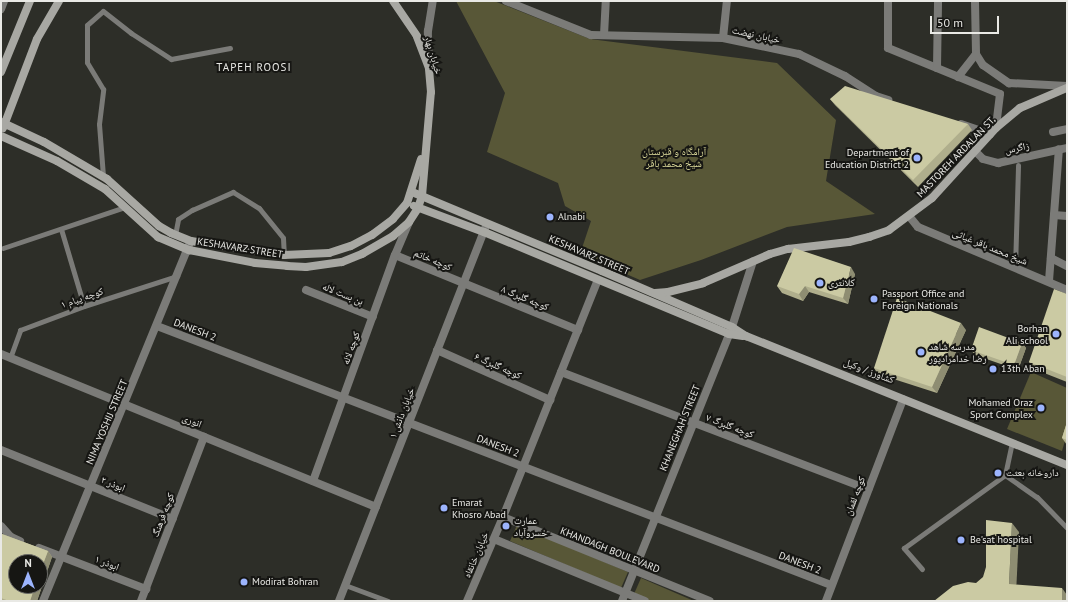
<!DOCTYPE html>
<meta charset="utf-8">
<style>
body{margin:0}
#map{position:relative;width:1068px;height:602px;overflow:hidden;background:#2d2e28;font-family:"PT Sans","Noto Naskh Arabic",sans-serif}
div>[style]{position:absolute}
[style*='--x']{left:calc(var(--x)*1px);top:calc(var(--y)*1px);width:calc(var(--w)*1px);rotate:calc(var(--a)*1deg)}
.green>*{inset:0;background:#585737}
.lane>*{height:5px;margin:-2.5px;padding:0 2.5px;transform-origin:2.5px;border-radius:2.5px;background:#7b7b78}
.street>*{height:8px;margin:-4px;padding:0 4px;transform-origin:4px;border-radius:4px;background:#7b7b78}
.secondary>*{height:8px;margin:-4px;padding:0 4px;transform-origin:4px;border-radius:4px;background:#a8a8a3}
.wall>*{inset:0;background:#afae8c}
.shaded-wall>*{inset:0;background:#8e8d72}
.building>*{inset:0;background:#cbcaa3}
.dots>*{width:11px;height:11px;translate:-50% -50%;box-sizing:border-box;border:2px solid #161613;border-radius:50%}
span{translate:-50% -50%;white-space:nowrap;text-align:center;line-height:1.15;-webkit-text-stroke:4px #161613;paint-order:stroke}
.street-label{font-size:10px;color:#e9e9e5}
.park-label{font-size:10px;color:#dfdd9d}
.poi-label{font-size:10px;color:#e9e9e5}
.right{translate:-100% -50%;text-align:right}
.left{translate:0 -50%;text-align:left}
.neighbourhood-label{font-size:11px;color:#e9e9e5;letter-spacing:1px}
.frame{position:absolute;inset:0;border:2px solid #e9e9e5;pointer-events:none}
.north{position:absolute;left:8px;top:554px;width:40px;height:40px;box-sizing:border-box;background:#161613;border:1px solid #6a6a67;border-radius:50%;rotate:0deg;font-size:11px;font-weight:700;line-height:16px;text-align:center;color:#e9e9e5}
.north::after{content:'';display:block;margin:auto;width:14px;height:18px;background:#9cb4fd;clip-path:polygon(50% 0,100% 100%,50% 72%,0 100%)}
.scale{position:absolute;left:930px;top:16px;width:69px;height:18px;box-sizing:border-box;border:2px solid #e9e9e5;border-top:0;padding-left:5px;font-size:12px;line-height:14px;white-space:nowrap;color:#e9e9e5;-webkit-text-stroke:3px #161613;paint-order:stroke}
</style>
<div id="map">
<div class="green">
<i style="clip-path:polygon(456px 1px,494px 1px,590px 39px,777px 63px,836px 120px,826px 181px,875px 214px,787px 227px,701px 260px,640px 280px,580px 254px,591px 221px,565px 206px,558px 183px,487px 152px,505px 93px)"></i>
<i style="clip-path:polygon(1031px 372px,1067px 388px,1067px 434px,1062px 451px,1007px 429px)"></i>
<i style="clip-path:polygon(517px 525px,628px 572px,621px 588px,510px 541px)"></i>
<i style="clip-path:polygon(641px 578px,694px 601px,650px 601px,634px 594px)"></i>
</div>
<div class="lane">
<i style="--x:103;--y:176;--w:52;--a:-94.4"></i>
<i style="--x:99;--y:124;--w:35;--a:-83"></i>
<i style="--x:103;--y:89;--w:31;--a:-121"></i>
<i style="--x:87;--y:62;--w:37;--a:-90"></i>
<i style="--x:87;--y:25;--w:21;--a:-41"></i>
<i style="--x:103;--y:11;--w:36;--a:38"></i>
<i style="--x:131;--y:33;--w:48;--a:33"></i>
<i style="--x:171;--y:59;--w:60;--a:-10.6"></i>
<i style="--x:61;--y:229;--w:80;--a:73.4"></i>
<i style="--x:175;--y:235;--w:16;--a:-79"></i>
<i style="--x:178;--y:219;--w:17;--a:-33"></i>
<i style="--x:192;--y:210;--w:45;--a:-23.7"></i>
<i style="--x:233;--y:192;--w:31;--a:32"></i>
<i style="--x:259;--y:208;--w:38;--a:51"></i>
<i style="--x:283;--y:238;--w:17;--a:87"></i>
<i style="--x:3;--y:248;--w:129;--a:-18.6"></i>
<i style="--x:1015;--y:268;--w:103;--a:-88.3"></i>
<i style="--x:10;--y:358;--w:30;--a:-70"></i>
<i style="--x:20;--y:330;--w:68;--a:-20.6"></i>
<i style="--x:84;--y:306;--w:98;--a:-17.9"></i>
<i style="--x:1005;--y:475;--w:39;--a:35"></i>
<i style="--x:1037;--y:497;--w:43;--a:45.9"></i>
<i style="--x:922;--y:569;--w:28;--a:-131"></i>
<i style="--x:904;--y:548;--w:125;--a:-35.9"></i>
<i style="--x:1005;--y:475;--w:34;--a:-78"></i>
<i style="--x:345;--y:585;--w:46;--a:20.4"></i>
</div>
<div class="street">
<i style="--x:506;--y:1;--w:92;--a:21.8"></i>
<i style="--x:591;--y:35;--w:132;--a:1.3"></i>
<i style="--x:723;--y:38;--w:78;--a:11.9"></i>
<i style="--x:799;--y:54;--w:51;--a:25.6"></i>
<i style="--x:845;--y:76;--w:37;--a:33"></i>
<i style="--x:876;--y:96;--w:13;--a:18"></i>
<i style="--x:888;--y:1;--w:47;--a:90"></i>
<i style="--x:888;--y:48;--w:121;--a:22.3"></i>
<i style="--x:1000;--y:94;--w:34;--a:97"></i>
<i style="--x:975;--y:1;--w:53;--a:88.9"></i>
<i style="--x:976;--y:54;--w:13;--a:58"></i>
<i style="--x:983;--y:65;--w:32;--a:35"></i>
<i style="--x:1009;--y:83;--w:58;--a:3"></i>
<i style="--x:1;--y:9;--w:9;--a:-69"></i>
<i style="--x:604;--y:35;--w:34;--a:-87"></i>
<i style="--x:723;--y:38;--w:37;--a:-84"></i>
<i style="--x:429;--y:66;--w:35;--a:-92"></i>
<i style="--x:428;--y:31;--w:30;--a:-81"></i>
<i style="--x:937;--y:68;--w:67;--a:-89.1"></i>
<i style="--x:958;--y:77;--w:29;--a:-52"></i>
<i style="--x:961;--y:124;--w:31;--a:19"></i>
<i style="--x:1053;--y:132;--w:14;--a:-12"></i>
<i style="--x:975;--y:151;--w:11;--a:45"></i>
<i style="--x:983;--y:159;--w:16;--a:15"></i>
<i style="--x:998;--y:163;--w:71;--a:-12.3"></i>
<i style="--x:1054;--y:215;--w:13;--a:4"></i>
<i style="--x:909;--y:216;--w:14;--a:51"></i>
<i style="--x:918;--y:227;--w:162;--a:22.9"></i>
<i style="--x:395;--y:255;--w:198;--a:22.3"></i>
<i style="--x:1051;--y:258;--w:18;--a:27"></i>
<i style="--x:1049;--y:281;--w:132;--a:-85.7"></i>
<i style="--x:306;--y:290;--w:72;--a:21.9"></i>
<i style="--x:157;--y:326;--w:722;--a:21.02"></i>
<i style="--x:437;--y:350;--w:124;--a:23.9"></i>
<i style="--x:1;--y:354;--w:405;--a:22.2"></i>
<i style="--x:561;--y:372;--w:329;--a:20.9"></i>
<i style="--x:1;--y:450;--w:185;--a:21.9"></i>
<i style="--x:313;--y:481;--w:240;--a:-70.1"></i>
<i style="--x:395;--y:255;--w:36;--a:-67"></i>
<i style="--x:503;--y:517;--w:223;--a:22.1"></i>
<i style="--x:1;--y:526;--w:15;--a:48"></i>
<i style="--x:11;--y:537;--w:10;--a:24"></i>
<i style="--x:494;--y:539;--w:163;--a:22.3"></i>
<i style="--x:39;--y:548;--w:115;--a:21"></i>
<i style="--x:43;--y:601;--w:387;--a:-67.7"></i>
<i style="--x:141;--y:601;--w:176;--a:-69"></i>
<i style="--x:339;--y:601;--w:403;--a:-68.6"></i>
<i style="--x:467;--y:601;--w:91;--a:-66.8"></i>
<i style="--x:503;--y:517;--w:255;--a:-68.2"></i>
<i style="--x:622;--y:601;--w:295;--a:-68.1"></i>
<i style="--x:732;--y:327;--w:69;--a:-72.3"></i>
<i style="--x:826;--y:601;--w:216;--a:-69.1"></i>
</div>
<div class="secondary">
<i style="--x:1;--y:72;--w:77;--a:-67.8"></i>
<i style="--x:1;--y:122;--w:47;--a:24.9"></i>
<i style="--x:44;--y:142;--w:73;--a:30.4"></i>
<i style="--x:107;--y:179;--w:70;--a:42.1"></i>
<i style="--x:159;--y:226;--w:14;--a:30"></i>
<i style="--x:171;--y:233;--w:22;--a:22"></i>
<i style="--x:191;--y:241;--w:94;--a:8.6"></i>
<i style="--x:284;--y:255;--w:45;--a:-2.5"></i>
<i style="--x:329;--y:253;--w:23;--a:-18"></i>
<i style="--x:351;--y:246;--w:24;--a:-28"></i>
<i style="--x:372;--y:235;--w:26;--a:-37"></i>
<i style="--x:393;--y:219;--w:21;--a:-49"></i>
<i style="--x:407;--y:203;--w:46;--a:-72.3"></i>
<i style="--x:3;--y:128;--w:95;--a:-69.1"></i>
<i style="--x:37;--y:39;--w:44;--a:-59.9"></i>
<i style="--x:1;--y:136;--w:61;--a:24.1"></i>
<i style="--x:57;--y:161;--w:56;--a:30.3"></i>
<i style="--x:105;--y:189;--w:72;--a:42.2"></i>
<i style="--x:158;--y:237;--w:34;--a:23"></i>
<i style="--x:189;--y:250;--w:67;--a:11.1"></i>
<i style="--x:255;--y:263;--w:32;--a:5"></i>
<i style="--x:287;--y:266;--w:19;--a:3"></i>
<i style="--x:306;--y:267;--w:36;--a:-8"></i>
<i style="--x:342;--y:262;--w:22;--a:-22"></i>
<i style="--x:362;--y:254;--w:36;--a:-30"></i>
<i style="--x:393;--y:236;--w:21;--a:-41"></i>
<i style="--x:409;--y:222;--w:17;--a:-57"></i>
<i style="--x:418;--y:208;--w:13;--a:-72"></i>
<i style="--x:422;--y:196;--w:104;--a:-85.1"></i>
<i style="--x:431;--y:92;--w:24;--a:-95"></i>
<i style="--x:429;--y:68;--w:34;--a:-111"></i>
<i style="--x:417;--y:36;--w:42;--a:-124.4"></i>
<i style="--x:412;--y:192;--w:206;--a:22.6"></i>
<i style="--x:602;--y:271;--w:142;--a:23.3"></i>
<i style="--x:732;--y:327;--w:17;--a:33"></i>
<i style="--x:746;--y:336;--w:346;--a:21.9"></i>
<i style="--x:414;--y:206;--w:75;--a:20.4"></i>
<i style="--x:484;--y:232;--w:265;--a:22.6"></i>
<i style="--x:729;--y:334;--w:14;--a:8"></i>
<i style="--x:655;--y:293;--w:13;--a:-4"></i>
<i style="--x:668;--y:292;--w:36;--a:-14"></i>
<i style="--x:703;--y:283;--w:73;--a:-23.4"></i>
<i style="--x:770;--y:254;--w:19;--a:-16"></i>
<i style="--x:788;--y:249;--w:61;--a:-6.5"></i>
<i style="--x:849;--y:242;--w:21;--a:-14"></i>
<i style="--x:869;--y:237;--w:21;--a:-19"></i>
<i style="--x:889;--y:230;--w:54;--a:-36.7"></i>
<i style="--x:932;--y:198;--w:95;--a:-47.6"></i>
<i style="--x:996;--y:128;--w:31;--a:-40"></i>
<i style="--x:1020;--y:108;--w:51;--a:-23.1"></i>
</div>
<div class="wall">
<i style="clip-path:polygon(830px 99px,968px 124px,972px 130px,918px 187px,835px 105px)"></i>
<i style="clip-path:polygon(855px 274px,848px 304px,809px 292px,803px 301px,782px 293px,777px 286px)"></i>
<i style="clip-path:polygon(1067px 294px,1067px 382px,1034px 369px,1029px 362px)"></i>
<i style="clip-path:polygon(966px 330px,937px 393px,878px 374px,874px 368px)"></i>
<i style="clip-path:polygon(1022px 343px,1026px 348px,1018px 370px,975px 355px,971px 350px)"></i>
<i style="clip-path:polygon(1067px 422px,1067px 445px,1062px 438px)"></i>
<i style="clip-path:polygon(1px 532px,2px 534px,48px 551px,52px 557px,37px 601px,1px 601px)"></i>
</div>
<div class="shaded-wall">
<i style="clip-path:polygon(851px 267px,855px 274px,848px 304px,843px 298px)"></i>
<i style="clip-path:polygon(805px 286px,809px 292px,803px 301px,799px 294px)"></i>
<i style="clip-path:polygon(961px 323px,966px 330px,937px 393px,932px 387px)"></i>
<i style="clip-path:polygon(1022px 343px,1026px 348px,1018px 370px,1014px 365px)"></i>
<i style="clip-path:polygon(1012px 523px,1019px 532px,1016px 594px,1009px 584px)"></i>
<i style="clip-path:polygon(48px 551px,52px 557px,37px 601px,30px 601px,35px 586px,40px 586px,40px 572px)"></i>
<i style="clip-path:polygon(1062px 588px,1067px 595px,1067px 601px,1062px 601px)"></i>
</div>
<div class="building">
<i style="clip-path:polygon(845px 86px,968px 124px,913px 180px,830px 99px)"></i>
<i style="clip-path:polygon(794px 248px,851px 267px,843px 298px,805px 286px,799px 294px,777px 286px)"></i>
<i style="clip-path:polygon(1054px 289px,1067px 294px,1067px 377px,1029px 362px)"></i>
<i style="clip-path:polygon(897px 298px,961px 323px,932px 387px,874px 368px)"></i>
<i style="clip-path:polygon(979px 327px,1022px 343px,1014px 365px,971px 350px)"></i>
<i style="clip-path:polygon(1067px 422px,1067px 440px,1062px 438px)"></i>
<i style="clip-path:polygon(986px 520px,1012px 523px,1009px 584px,1062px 588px,1062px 601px,934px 601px,953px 586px,968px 582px,976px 583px,983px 577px,986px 567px)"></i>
<i style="clip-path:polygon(1px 532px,2px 534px,48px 551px,40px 572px,40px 562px,16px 562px,16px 586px,35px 586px,30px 601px,9px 601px,1px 598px)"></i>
</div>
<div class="dots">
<i style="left:917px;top:158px;background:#9cb4fd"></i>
<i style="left:550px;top:217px;background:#9cb4fd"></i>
<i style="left:820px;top:283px;background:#9cb4fd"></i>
<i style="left:874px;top:299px;background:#9cb4fd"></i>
<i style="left:1056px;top:334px;background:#9cb4fd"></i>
<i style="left:921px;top:352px;background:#9cb4fd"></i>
<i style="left:993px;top:369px;background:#9cb4fd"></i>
<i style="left:1041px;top:408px;background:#9cb4fd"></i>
<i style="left:998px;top:473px;background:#9cb4fd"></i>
<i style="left:444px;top:508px;background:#9cb4fd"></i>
<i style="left:506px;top:526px;background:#9cb4fd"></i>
<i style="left:961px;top:540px;background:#9cb4fd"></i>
<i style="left:244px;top:582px;background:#9cb4fd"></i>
</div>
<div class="street-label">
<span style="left:756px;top:35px;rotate:12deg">خیابان نهضت</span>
<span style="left:433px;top:55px;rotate:73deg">خیابان بهار</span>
<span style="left:1017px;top:148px;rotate:-12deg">زاگرس</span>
<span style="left:956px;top:157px;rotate:-46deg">MASTOREH ARDALAN ST.</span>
<span style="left:990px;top:247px;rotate:22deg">شیخ محمد باقر غیاثی</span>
<span style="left:240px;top:248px;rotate:9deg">KESHAVARZ STREET</span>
<span style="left:589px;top:255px;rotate:23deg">KESHAVARZ STREET</span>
<span style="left:433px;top:260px;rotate:23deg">کوچه خاتم</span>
<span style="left:343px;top:294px;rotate:22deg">بن بست لاله</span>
<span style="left:82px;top:298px;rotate:-19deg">کوچه پیام ۱</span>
<span style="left:525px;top:298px;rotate:22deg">کوچه گلبرگ ۸</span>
<span style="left:195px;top:330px;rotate:21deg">DANESH 2</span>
<span style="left:351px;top:348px;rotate:-70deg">کوچه لاله</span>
<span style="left:498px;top:366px;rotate:24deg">کوچه گلبرگ ۶</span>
<span style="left:869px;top:371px;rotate:21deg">کشاورز / وکیل</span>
<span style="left:402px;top:413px;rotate:-69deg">خیابان دانش ۱</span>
<span style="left:192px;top:421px;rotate:22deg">انوری</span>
<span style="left:107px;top:422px;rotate:-67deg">NIMA YOSHIJ STREET</span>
<span style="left:730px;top:426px;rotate:21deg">کوچه گلبرگ ۷</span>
<span style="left:680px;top:428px;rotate:-68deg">KHANEGHAH STREET</span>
<span style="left:498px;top:446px;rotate:21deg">DANESH 2</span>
<span style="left:113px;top:484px;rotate:22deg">ابوذر ۲</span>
<span style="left:855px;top:496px;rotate:-69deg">کوچه لقمان</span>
<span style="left:163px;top:515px;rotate:-69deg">کوچه فرهنگ</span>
<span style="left:610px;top:550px;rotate:22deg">KHANDAGH BOULEVARD</span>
<span style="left:476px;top:555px;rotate:-67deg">خیابان خانقاه</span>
<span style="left:107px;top:563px;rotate:21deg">ابوذر ۱</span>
<span style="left:800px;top:563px;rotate:21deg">DANESH 2</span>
</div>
<div class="park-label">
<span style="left:674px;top:157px">آرامگاه و قبرستان<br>شیخ محمد باقر</span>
</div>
<div class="poi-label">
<span class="right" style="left:909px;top:158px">Department of<br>Education District 2</span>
<span class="left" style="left:558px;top:217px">Alnabi</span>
<span class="left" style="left:828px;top:283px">کلانتری</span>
<span class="left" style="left:882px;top:299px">Passport Office and<br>Foreign Nationals</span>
<span class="right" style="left:1048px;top:334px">Borhan<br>Ali school</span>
<span class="left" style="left:929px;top:352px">مدرسه شاهد<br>رضا خدامرادپور</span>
<span class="left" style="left:1001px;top:369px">13th Aban</span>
<span class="right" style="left:1033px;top:408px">Mohamed Oraz<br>Sport Complex</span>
<span class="left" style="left:1006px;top:473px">داروخانه بعثت</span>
<span class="left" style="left:452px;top:508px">Emarat<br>Khosro Abad</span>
<span class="left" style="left:514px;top:526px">عمارت<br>خسروآباد</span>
<span class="left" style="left:970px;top:540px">Be'sat hospital</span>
<span class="left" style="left:252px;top:582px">Modirat Bohran</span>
</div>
<div class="neighbourhood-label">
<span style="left:254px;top:67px">TAPEH ROOSI</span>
</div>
<div class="frame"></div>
<div class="north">N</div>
<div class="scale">50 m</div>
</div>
